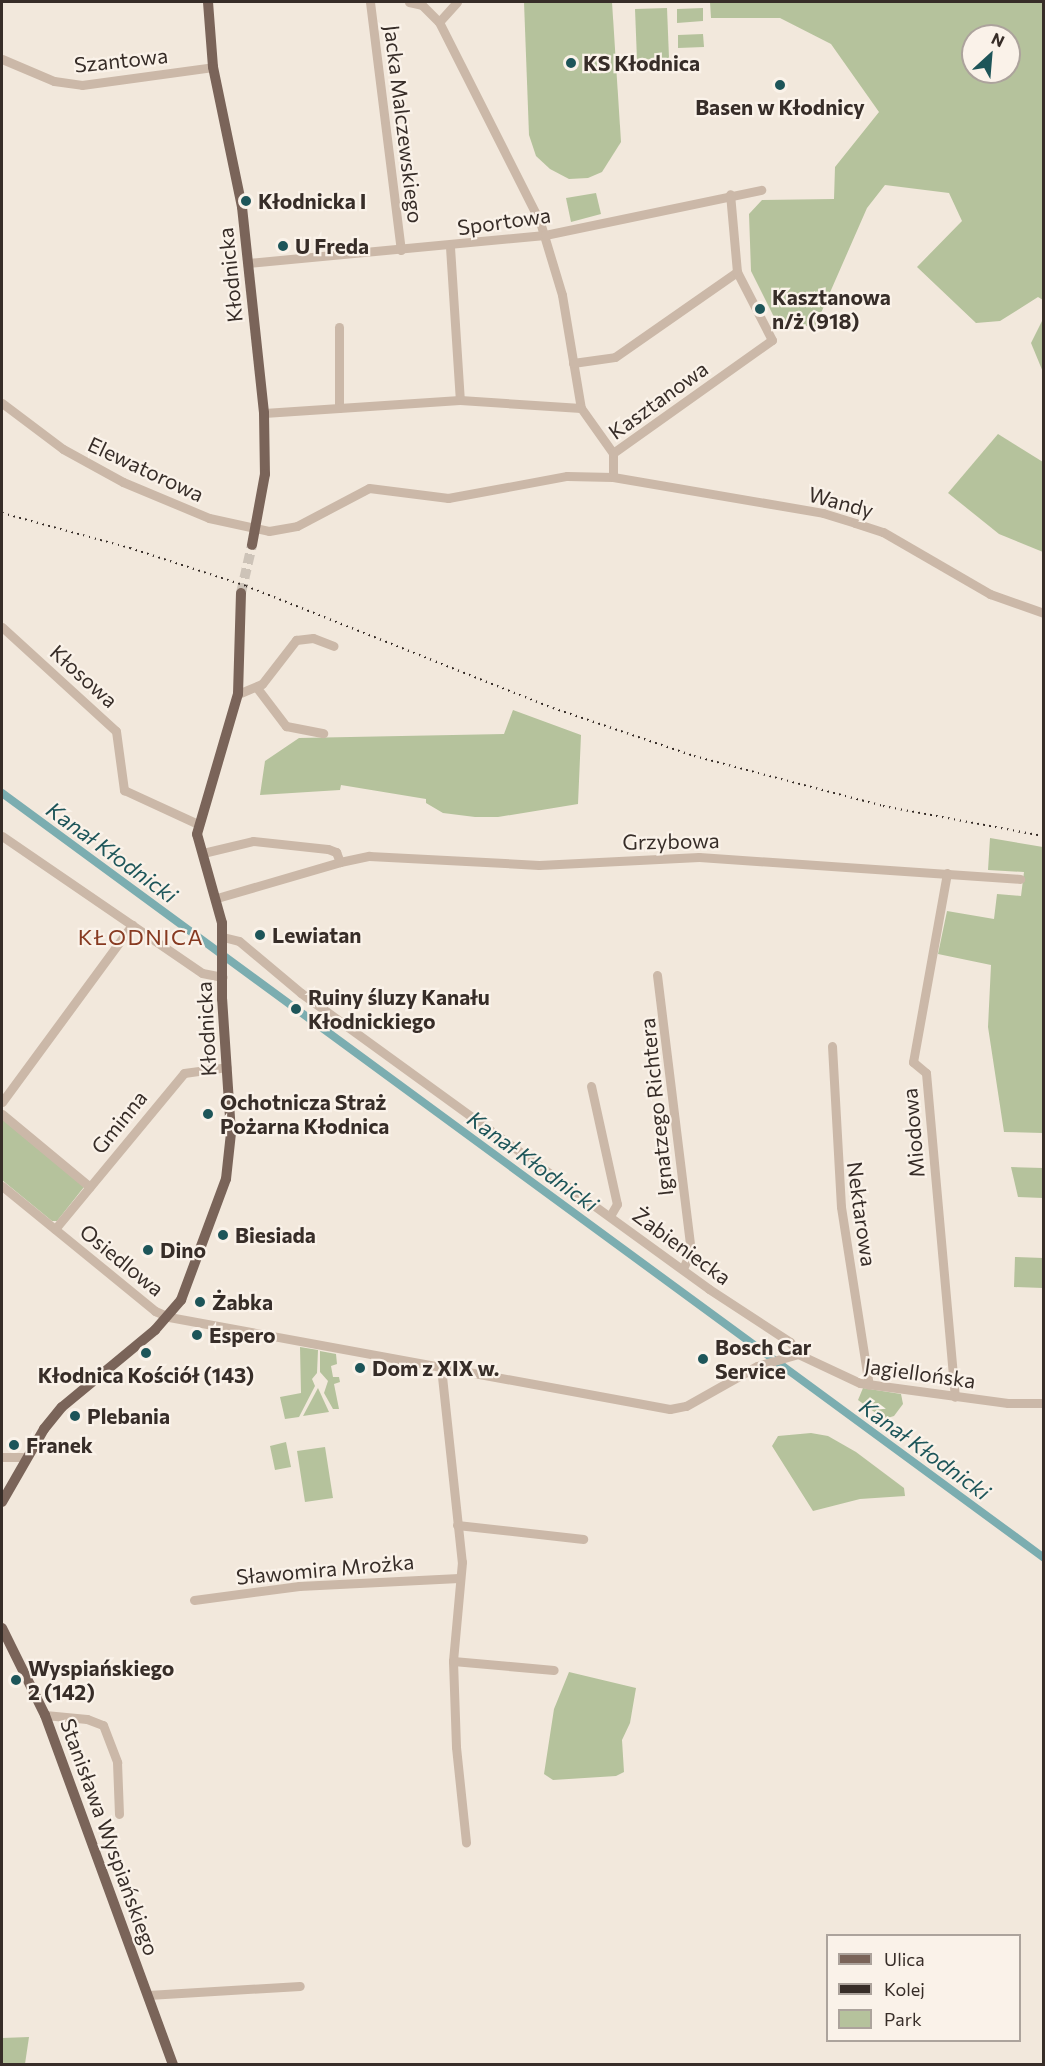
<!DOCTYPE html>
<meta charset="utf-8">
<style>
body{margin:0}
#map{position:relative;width:1045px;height:2066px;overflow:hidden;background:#f2e8dc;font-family:Commissioner,sans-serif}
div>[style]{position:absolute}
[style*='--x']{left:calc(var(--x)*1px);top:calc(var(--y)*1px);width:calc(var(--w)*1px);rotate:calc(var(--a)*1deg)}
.green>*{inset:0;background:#b5c29c}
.canal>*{height:8px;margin:-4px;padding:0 4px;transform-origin:4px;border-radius:4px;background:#7badb0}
.major-tunnel>*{height:10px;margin-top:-5px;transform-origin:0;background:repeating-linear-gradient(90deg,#cdc3b8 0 10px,transparent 0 15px)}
.minor>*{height:9px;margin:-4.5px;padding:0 4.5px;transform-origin:4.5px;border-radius:4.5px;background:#cbb8a8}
.major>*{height:10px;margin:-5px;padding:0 5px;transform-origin:5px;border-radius:5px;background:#7a6459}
.rail>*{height:2px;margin-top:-1px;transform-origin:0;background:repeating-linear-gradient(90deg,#372d28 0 1.5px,transparent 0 6px)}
.dots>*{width:16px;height:16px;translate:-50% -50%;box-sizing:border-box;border:3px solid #faf2e9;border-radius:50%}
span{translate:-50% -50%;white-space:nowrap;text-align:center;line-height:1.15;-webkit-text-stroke:4.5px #faf2e9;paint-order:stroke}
.street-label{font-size:21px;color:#372d28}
.poi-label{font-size:21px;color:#372d28;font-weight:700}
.left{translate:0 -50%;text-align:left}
.water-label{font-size:22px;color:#1d5559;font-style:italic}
.neighbourhood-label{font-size:22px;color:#873a21;letter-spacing:1.5px}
.frame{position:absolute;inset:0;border:3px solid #372d28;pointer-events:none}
.legend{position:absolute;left:826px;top:1934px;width:195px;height:108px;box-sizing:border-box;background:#faf2e9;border:2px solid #aca39c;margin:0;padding:8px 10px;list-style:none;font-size:18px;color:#372d28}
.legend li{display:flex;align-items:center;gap:12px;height:30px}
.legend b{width:30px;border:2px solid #aca39c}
.north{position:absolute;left:961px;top:24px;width:60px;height:60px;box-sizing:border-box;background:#faf2e9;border:2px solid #aca39c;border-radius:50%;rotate:26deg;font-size:16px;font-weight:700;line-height:24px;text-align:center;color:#372d28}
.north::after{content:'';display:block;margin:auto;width:21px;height:27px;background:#1d5559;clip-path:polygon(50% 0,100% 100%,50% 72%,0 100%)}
</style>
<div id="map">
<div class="green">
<i style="clip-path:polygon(524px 2px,612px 2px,621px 142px,602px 172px,588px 178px,569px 179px,550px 169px,536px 156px,529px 135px)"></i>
<i style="clip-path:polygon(evenodd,710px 2px,1043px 2px,1043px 300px,1038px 297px,1000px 321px,976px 323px,917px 267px,962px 221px,949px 193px,885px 185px,867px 208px,814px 329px,795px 321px,780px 329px,751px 271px,749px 214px,762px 200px,834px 199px,835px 167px,879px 112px,831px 44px,780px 18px,711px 18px,710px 2px,973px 36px,1009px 36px,1009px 72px,973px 72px,973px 36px)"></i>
<i style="clip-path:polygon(667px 8px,669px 58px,637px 60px,635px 9px)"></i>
<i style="clip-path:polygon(703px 8px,703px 21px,677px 23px,677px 9px)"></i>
<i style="clip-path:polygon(703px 34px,704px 47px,678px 48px,678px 35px)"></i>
<i style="clip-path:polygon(596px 193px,601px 214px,571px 222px,566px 198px)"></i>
<i style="clip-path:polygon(1043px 319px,1043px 372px,1031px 343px)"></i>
<i style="clip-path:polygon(998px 434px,1043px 462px,1043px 552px,999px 534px,948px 493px)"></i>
<i style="clip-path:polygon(513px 710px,581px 735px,578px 804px,498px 817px,475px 817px,443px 813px,426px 803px,426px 799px,341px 785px,340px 790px,260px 795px,265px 761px,299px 738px,504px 734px)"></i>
<i style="clip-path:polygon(990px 838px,1043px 847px,1043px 1133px,1004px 1132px,988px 1027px,991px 965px,938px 954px,947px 911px,994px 919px,997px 894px,1021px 896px,1024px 872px,988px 870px)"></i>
<i style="clip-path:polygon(2px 1119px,84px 1187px,57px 1221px,52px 1221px,2px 1180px)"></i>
<i style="clip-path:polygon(1011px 1167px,1043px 1168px,1043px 1198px,1018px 1197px)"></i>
<i style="clip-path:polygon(1015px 1257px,1043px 1258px,1043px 1288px,1014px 1287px)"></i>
<i style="clip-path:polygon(300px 1347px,318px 1350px,317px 1373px,312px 1379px,315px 1386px,299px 1417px,285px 1419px,280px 1397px,301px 1393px)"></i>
<i style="clip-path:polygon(320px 1351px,336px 1354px,337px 1364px,331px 1366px,333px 1377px,339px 1377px,340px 1382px,334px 1384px,339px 1409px,333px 1409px,324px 1393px,328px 1381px,320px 1372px)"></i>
<i style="clip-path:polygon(318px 1388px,329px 1412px,303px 1416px)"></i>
<i style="clip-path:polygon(863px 1388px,901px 1394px,903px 1404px,894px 1416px,884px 1419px,858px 1400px)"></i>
<i style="clip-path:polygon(811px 1433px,828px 1436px,856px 1452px,904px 1488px,905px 1496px,860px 1499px,813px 1511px,772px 1446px,778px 1436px)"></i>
<i style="clip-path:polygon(286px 1442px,291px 1467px,275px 1470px,270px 1446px)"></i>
<i style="clip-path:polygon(325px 1447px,333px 1498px,305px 1502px,297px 1451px)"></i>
<i style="clip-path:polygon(569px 1672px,636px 1688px,630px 1723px,622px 1740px,624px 1772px,616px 1776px,553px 1780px,544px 1774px,554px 1709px)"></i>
<i style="clip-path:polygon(29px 2037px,25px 2064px,2px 2064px,2px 2038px)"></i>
</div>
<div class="canal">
<i style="--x:2;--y:793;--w:1293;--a:36.28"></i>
</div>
<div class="major-tunnel">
<i style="--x:241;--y:593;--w:49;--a:-77.1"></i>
</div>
<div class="minor">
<i style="--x:370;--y:2;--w:250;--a:82.9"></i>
<i style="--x:409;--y:2;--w:13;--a:13"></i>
<i style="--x:422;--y:5;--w:24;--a:45"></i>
<i style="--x:439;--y:22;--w:224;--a:63.2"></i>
<i style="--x:540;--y:222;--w:76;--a:73.2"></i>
<i style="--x:562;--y:295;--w:115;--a:80.5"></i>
<i style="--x:581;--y:408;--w:55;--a:54.6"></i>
<i style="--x:613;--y:453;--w:24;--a:90"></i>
<i style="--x:439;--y:22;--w:27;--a:-48"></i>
<i style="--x:2;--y:59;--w:56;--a:22.9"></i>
<i style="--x:54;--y:81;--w:28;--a:8"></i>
<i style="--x:82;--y:85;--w:132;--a:-7.8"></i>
<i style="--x:450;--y:247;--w:153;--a:86.3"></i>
<i style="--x:248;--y:263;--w:298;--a:-5.4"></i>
<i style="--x:545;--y:235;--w:221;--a:-11.8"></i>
<i style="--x:339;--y:327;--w:81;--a:90"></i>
<i style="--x:573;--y:363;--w:42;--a:-8.1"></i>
<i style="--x:615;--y:357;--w:149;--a:-34.9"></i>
<i style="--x:2;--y:403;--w:76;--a:37"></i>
<i style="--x:63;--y:449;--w:68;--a:28.8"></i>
<i style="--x:123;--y:482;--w:93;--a:22.7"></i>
<i style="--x:209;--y:518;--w:61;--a:12.2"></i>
<i style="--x:269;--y:531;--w:28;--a:-10"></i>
<i style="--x:297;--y:526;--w:81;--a:-27.8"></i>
<i style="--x:369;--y:488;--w:80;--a:7.2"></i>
<i style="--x:448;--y:498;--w:121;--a:-10.5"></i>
<i style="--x:567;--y:476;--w:46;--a:1.2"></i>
<i style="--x:613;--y:477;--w:213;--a:9.7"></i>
<i style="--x:823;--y:513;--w:34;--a:17"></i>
<i style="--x:855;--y:523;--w:29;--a:18"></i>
<i style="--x:883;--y:532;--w:124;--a:30.1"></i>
<i style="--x:990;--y:594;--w:57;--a:19.4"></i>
<i style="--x:264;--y:413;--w:196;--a:-3.8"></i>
<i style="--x:460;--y:400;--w:121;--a:3.8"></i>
<i style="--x:613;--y:453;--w:195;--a:-35.4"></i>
<i style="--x:772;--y:340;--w:76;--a:-117.2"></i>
<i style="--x:737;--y:272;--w:78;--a:-95.1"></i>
<i style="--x:2;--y:627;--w:154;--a:42.4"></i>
<i style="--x:116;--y:731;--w:60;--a:82.3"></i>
<i style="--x:124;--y:790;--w:81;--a:24.7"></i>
<i style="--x:257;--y:688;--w:48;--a:52.7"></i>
<i style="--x:286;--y:726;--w:38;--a:11"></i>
<i style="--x:238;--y:694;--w:26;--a:-23"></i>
<i style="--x:262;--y:684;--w:56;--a:-52.3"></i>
<i style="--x:296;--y:640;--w:17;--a:-7"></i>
<i style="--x:313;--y:638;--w:22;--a:21"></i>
<i style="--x:2;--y:836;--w:242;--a:34.4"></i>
<i style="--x:202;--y:973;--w:21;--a:11"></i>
<i style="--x:203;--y:853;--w:51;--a:-13.5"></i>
<i style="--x:253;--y:841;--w:75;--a:6.1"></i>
<i style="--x:328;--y:849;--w:9;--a:21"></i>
<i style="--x:336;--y:852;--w:11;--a:68"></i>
<i style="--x:340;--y:862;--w:30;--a:-12"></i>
<i style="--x:369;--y:856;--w:170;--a:3"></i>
<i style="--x:539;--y:865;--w:160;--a:-2.9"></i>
<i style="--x:699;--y:857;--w:322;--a:3.9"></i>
<i style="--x:947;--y:873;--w:192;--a:100.2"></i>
<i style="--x:913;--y:1062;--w:17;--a:40"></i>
<i style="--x:926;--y:1073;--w:325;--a:84.9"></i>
<i style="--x:217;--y:898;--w:128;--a:-16.3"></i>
<i style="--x:223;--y:937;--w:16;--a:14"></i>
<i style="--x:239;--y:941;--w:81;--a:40"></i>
<i style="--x:301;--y:993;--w:504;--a:35.96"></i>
<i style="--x:709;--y:1289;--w:97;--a:33.2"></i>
<i style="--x:790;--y:1342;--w:14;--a:56"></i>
<i style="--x:657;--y:975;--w:277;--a:83"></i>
<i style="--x:691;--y:1250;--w:21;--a:113"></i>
<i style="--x:832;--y:1046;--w:161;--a:86.8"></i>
<i style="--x:841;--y:1207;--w:180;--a:81.1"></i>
<i style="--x:591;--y:1086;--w:121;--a:77.6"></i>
<i style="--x:617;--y:1204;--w:14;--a:120"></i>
<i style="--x:2;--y:1102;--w:220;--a:-53.7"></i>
<i style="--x:2;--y:1114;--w:114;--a:39.7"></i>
<i style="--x:2;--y:1186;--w:198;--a:39.2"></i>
<i style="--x:155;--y:1311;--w:15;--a:23"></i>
<i style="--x:169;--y:1317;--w:509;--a:10.41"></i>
<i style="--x:670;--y:1409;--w:16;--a:-11"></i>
<i style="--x:686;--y:1406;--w:81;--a:-29.4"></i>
<i style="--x:757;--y:1366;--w:43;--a:-16.3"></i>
<i style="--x:798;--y:1354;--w:68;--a:25.1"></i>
<i style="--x:860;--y:1383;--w:149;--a:7.7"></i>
<i style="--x:1008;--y:1403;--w:36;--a:0"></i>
<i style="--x:55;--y:1229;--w:202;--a:-50.4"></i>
<i style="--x:184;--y:1073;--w:43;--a:-7.9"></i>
<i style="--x:441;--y:1367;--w:196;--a:83.9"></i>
<i style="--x:462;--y:1562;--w:99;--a:95.2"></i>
<i style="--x:453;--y:1661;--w:86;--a:88"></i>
<i style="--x:456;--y:1747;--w:96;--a:84"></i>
<i style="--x:2;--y:1457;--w:25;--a:0"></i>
<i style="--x:457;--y:1525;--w:127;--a:6.3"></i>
<i style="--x:194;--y:1600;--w:106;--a:-7.6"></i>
<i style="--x:299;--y:1586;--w:160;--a:-2.9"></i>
<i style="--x:453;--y:1661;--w:101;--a:5.1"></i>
<i style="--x:45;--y:1715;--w:42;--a:5.4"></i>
<i style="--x:87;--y:1719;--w:17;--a:21"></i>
<i style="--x:103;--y:1725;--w:40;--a:69"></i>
<i style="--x:117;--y:1762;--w:52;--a:87.8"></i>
<i style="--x:148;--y:1995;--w:152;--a:-3.4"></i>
</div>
<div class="major">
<i style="--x:208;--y:2;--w:65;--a:85.6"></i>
<i style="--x:213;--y:67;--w:143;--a:78.3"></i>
<i style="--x:242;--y:207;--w:207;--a:83.9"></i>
<i style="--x:264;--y:413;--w:61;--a:89.1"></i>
<i style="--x:265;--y:474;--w:72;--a:100.4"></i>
<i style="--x:2;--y:1502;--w:84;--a:-60.1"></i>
<i style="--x:44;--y:1429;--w:28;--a:-51"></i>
<i style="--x:62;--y:1407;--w:121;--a:-39.6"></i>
<i style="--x:155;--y:1330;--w:40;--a:-49"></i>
<i style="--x:181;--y:1300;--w:129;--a:-69.6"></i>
<i style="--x:226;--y:1179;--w:46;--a:-83.8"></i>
<i style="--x:231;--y:1133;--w:134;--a:-93.8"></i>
<i style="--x:222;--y:999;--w:76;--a:-90"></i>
<i style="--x:222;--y:923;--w:92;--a:-105.7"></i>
<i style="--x:197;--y:834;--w:146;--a:-73.7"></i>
<i style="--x:238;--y:694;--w:101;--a:-88.3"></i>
<i style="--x:2;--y:1628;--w:97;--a:63.7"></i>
<i style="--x:45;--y:1715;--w:372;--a:69.9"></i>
</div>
<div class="rail">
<i style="--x:2;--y:513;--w:133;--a:15.3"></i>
<i style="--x:130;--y:548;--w:122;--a:18.1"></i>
<i style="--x:246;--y:586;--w:330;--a:21.7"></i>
<i style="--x:553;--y:708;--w:149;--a:18.8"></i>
<i style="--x:694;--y:756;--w:196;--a:14.8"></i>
<i style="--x:883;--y:806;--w:164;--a:10.6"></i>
</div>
<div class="dots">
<i style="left:571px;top:63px;background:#1d5559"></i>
<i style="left:780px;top:85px;background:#1d5559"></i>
<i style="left:246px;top:201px;background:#1d5559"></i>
<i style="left:283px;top:246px;background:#1d5559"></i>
<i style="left:760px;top:309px;background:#1d5559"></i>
<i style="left:260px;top:935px;background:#1d5559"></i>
<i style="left:296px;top:1009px;background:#1d5559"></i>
<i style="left:208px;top:1114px;background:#1d5559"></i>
<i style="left:223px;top:1235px;background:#1d5559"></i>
<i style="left:148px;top:1250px;background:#1d5559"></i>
<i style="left:200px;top:1302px;background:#1d5559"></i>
<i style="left:197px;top:1335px;background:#1d5559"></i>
<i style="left:146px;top:1353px;background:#1d5559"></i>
<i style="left:703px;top:1359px;background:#1d5559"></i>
<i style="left:360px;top:1368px;background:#1d5559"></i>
<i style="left:75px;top:1416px;background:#1d5559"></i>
<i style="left:14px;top:1445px;background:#1d5559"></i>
<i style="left:16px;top:1680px;background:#1d5559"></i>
</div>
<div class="street-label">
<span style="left:121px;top:60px;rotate:-6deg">Szantowa</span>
<span style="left:404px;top:124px;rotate:83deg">Jacka Malczewskiego</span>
<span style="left:504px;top:221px;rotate:-8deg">Sportowa</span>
<span style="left:230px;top:275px;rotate:-96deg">Kłodnicka</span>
<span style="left:658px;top:400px;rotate:-36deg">Kasztanowa</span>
<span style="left:146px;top:469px;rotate:25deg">Elewatorowa</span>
<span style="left:841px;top:502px;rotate:15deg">Wandy</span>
<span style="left:84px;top:676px;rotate:42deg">Kłosowa</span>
<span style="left:671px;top:841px;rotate:-1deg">Grzybowa</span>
<span style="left:206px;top:1029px;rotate:-93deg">Kłodnicka</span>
<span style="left:656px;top:1107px;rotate:-96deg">Ignatzego Richtera</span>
<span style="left:119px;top:1122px;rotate:-51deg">Gminna</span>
<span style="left:913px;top:1133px;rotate:-95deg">Miodowa</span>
<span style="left:862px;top:1214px;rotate:82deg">Nektarowa</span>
<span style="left:682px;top:1246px;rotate:36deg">Żabieniecka</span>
<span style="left:122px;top:1260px;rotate:39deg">Osiedlowa</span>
<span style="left:920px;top:1373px;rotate:8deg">Jagiellońska</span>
<span style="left:325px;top:1569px;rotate:-5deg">Sławomira Mrożka</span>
<span style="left:110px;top:1837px;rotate:70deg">Stanisława Wyspiańskiego</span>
</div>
<div class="poi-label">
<span class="left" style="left:583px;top:63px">KS Kłodnica</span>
<span style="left:780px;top:107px">Basen w Kłodnicy</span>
<span class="left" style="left:258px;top:201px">Kłodnicka I</span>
<span class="left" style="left:295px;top:246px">U Freda</span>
<span class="left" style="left:772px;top:309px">Kasztanowa<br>n/ż (918)</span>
<span class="left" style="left:272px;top:935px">Lewiatan</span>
<span class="left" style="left:308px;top:1009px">Ruiny śluzy Kanału<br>Kłodnickiego</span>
<span class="left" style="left:220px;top:1114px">Ochotnicza Straż<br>Pożarna Kłodnica</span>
<span class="left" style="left:235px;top:1235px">Biesiada</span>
<span class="left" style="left:160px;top:1250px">Dino</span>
<span class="left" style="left:212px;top:1302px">Żabka</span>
<span class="left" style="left:209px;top:1335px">Espero</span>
<span class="left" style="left:715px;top:1359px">Bosch Car<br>Service</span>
<span class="left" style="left:372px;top:1368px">Dom z XIX w.</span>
<span style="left:146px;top:1375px">Kłodnica Kościół (143)</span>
<span class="left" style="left:87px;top:1416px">Plebania</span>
<span class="left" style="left:26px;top:1445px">Franek</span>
<span class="left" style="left:28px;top:1680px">Wyspiańskiego<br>2 (142)</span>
</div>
<div class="water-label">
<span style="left:112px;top:852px;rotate:36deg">Kanał Kłodnicki</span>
<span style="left:533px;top:1161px;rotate:36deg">Kanał Kłodnicki</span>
<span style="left:925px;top:1449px;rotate:36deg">Kanał Kłodnicki</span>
</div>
<div class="neighbourhood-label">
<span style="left:141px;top:937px">KŁODNICA</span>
</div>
<div class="frame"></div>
<ul class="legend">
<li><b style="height:8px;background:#7a6459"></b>Ulica</li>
<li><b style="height:8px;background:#372d28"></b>Kolej</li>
<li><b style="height:16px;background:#b5c29c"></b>Park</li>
</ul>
<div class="north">N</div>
</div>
